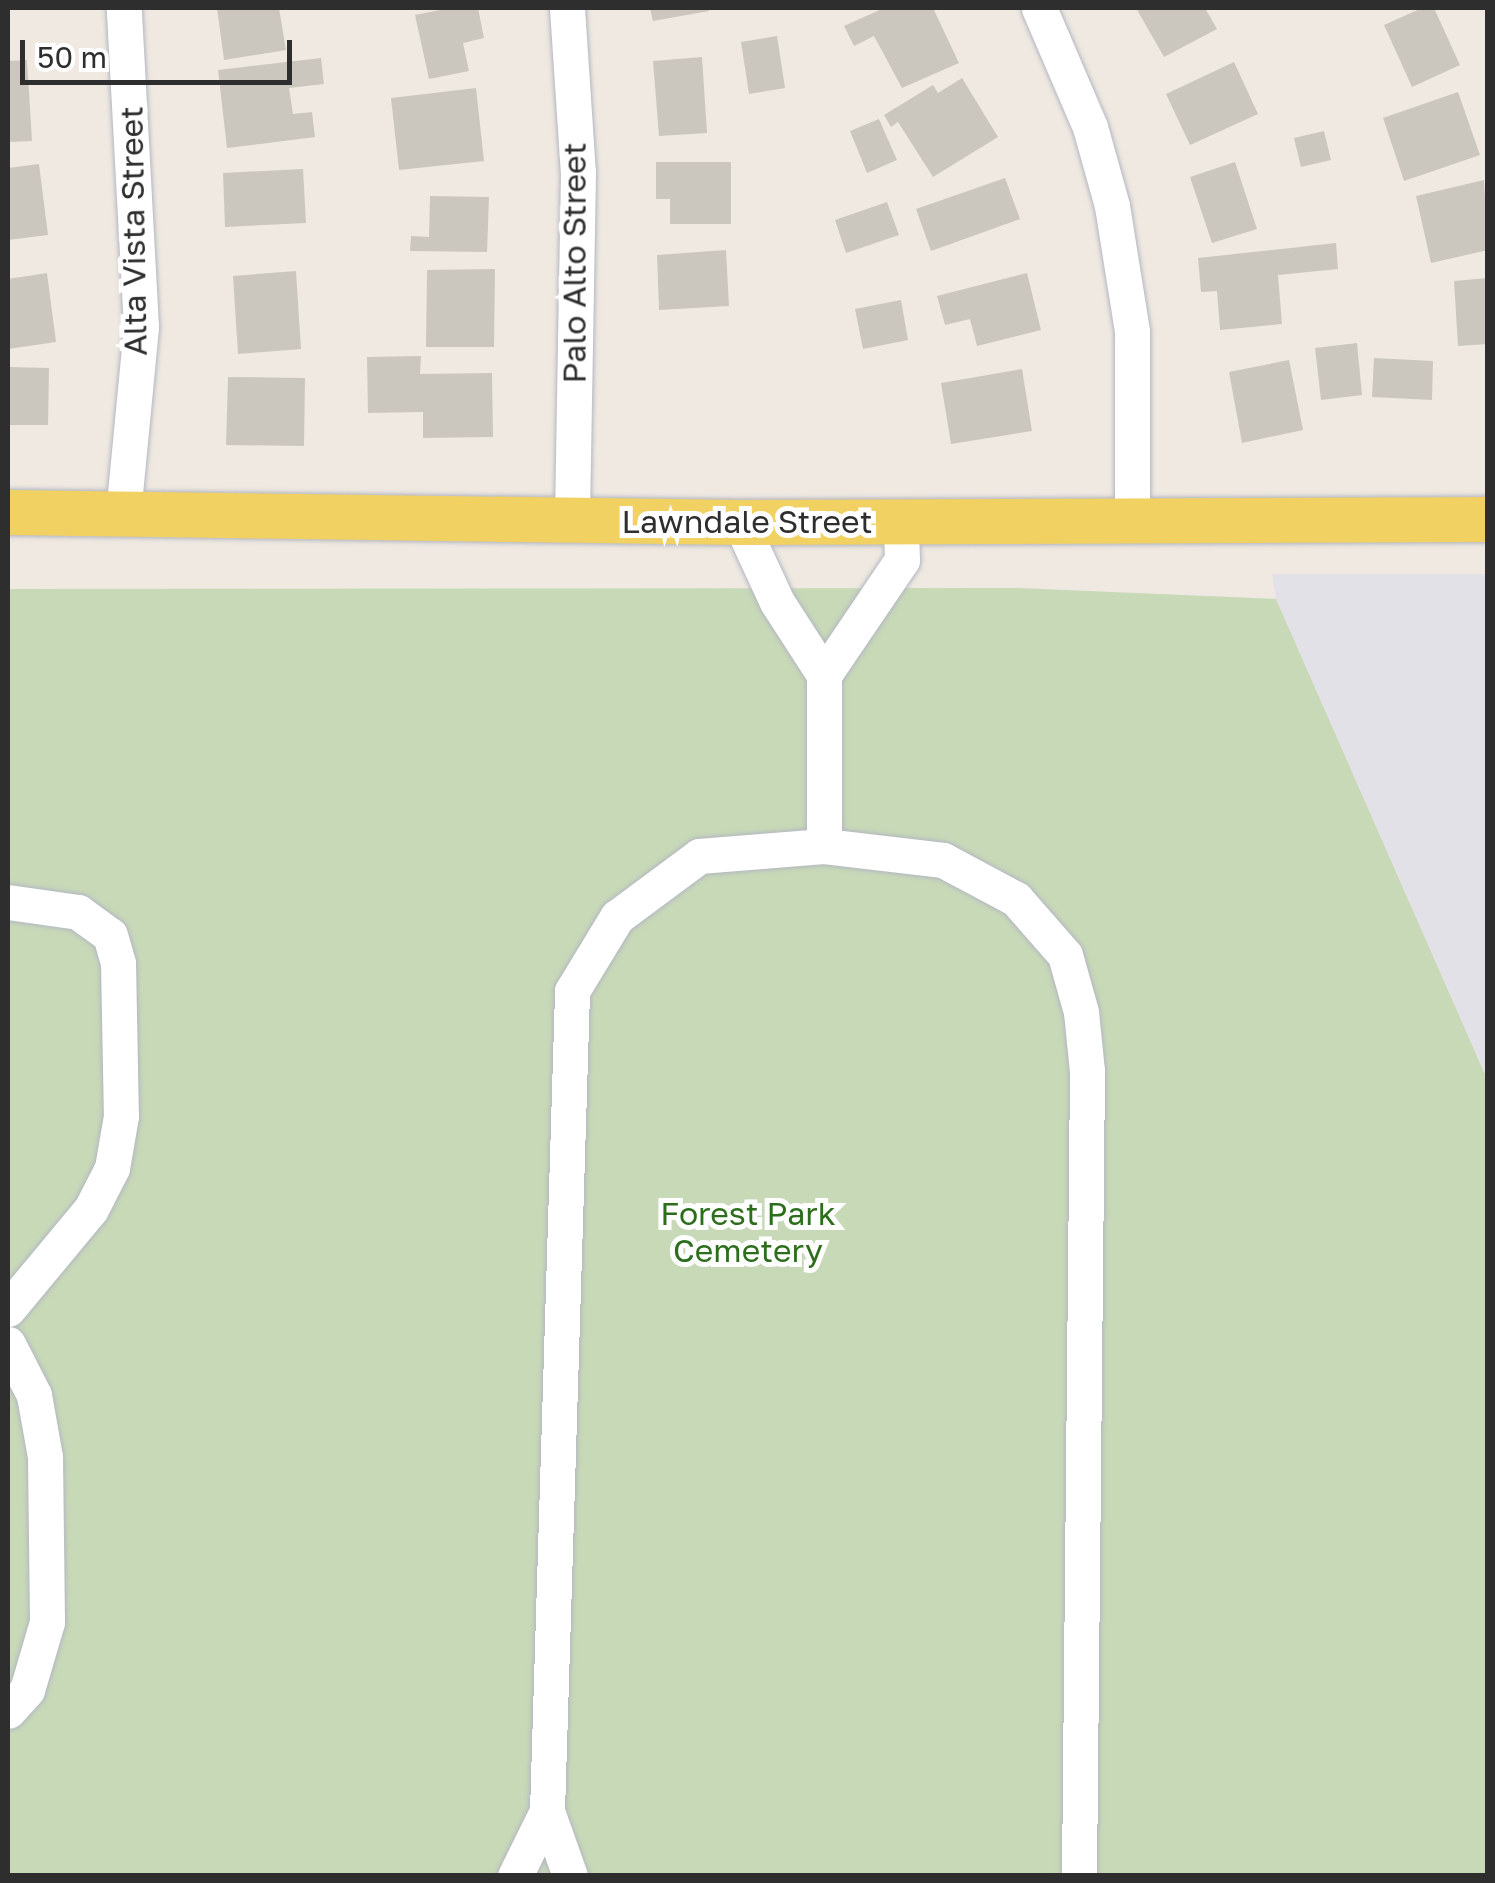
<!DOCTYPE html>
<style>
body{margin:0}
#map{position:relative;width:1495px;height:1883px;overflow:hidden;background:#efe9e1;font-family:"Golos Text",sans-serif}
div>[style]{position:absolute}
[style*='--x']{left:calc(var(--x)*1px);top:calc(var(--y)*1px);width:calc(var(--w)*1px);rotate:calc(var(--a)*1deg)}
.industrial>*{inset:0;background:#e3e1e8}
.cemetery>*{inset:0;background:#c8d9b8}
.building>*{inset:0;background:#cbc7bf}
.roads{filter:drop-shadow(0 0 2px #b4b7c1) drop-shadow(0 0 2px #b4b7c1)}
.minor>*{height:35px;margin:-17.5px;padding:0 17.5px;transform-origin:17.5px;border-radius:17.5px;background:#fff}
.major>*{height:45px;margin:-22.5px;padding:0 22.5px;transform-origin:22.5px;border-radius:22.5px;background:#f2d163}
span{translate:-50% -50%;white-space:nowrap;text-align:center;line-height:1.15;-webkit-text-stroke:10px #fff;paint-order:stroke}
.street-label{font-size:32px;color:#2e2e2e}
.park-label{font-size:32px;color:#2c6e1b}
.frame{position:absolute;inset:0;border:10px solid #2e2e2e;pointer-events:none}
.scale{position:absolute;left:20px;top:40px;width:272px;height:45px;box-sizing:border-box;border:5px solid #2e2e2e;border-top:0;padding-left:12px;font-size:30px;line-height:35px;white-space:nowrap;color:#2e2e2e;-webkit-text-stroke:8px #fff;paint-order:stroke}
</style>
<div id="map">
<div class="industrial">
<i style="clip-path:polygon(1272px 574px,1487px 574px,1487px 1079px,1276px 599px)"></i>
</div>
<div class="cemetery">
<i style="clip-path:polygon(1018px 588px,1276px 599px,1487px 1079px,1487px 1875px,8px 1875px,8px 589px)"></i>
</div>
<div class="building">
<i style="clip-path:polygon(217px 8px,279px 8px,286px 50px,224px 60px)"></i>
<i style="clip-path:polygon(450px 8px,478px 8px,484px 38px,463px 43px,469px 71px,429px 79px,415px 15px)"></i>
<i style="clip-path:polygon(650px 8px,708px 8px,709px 11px,653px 21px)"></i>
<i style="clip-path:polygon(884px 8px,933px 8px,959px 63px,902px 88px,874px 36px,854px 46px,844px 26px)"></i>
<i style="clip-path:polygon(1136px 8px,1205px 8px,1217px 29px,1164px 57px)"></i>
<i style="clip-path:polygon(1422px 8px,1434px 8px,1460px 65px,1412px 87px,1384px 25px)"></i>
<i style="clip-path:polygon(777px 36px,785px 88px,749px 94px,741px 42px)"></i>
<i style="clip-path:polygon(702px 57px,707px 133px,659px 136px,653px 61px)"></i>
<i style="clip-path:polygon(321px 58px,324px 84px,289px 88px,293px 114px,312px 112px,315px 137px,227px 148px,218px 70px)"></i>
<i style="clip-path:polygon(27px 60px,32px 141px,8px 142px,8px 61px)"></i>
<i style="clip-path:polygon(1234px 62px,1258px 114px,1190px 145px,1166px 94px)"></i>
<i style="clip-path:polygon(962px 78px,998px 137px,933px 177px,898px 122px,891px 127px,884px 115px,933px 85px,938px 93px)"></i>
<i style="clip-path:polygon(476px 88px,484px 161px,399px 170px,391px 98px)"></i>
<i style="clip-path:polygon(1458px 92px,1480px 155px,1404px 181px,1383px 118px)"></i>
<i style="clip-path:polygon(879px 119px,897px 160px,867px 173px,850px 131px)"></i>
<i style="clip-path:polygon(1324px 131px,1331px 160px,1301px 167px,1294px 138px)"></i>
<i style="clip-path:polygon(656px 162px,731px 162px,731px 224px,670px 224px,670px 199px,656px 199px)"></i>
<i style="clip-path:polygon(1235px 162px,1257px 229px,1212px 243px,1190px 177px)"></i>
<i style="clip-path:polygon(39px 164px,48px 235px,8px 240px,8px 168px)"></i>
<i style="clip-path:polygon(303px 169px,306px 223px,225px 227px,223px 173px)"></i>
<i style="clip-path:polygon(1005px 178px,1020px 219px,931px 251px,916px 209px)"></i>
<i style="clip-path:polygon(1484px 180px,1488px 250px,1431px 263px,1416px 196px)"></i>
<i style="clip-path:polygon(430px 196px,489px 197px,487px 252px,410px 251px,411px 236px,429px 237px)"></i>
<i style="clip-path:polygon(887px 202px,899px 235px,846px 253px,835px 220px)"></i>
<i style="clip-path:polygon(1336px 243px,1338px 269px,1278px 275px,1282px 324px,1220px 330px,1217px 291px,1201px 292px,1198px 258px)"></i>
<i style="clip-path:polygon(726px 250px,729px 306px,659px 310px,657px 255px)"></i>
<i style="clip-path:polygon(495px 269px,494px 347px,426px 347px,427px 270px)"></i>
<i style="clip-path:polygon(296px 271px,301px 349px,238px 354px,233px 276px)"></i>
<i style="clip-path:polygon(47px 273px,56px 342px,8px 349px,8px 279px)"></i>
<i style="clip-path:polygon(1027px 273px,1041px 330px,977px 346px,970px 319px,945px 325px,937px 296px)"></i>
<i style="clip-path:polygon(1488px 278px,1488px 344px,1458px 346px,1454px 281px)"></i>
<i style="clip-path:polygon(901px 300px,908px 340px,863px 349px,855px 309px)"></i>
<i style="clip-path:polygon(1357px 343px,1362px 395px,1321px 400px,1315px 348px)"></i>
<i style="clip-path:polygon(421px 356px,420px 374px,492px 373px,493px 437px,423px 438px,423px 412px,368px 413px,367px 357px)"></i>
<i style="clip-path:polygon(1374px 358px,1433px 361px,1432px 400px,1372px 397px)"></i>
<i style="clip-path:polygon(1289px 360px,1303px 430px,1242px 443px,1229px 372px)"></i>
<i style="clip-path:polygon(8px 367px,49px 368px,48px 425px,8px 425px)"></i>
<i style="clip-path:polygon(1022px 369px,1032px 431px,951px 444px,941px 383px)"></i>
<i style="clip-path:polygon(228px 377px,305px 378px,304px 446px,226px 445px)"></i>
</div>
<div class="roads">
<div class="minor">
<i style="--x:567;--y:8;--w:164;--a:86.2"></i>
<i style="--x:578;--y:172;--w:348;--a:91"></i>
<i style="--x:1039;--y:8;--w:129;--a:66.8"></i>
<i style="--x:1090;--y:127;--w:82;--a:74.4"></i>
<i style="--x:1112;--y:206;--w:127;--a:80.9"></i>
<i style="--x:1132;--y:331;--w:191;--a:90"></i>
<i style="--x:123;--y:514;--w:188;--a:-84.5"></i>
<i style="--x:141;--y:327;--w:319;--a:-93.1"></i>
<i style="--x:740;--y:522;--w:88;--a:65.2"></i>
<i style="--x:777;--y:602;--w:87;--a:57.2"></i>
<i style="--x:824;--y:675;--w:171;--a:90"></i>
<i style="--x:824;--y:675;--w:139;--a:-55.9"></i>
<i style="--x:902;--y:560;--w:38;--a:-92"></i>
<i style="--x:8;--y:902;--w:71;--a:8.1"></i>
<i style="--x:78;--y:912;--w:39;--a:36"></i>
<i style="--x:110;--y:935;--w:29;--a:74"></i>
<i style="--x:118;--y:963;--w:153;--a:88.9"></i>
<i style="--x:121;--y:1116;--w:53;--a:99.8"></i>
<i style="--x:112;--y:1168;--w:46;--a:117.1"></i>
<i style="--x:91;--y:1209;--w:130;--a:129.7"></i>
<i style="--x:8;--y:1344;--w:57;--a:63"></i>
<i style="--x:34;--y:1395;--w:63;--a:79.9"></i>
<i style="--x:45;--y:1457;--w:165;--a:89.3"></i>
<i style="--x:47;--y:1622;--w:71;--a:106.4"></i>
<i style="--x:27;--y:1690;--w:28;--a:132"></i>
<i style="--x:547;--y:1811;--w:69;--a:70.5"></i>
<i style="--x:515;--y:1876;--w:72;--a:-63.8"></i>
<i style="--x:547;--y:1811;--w:820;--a:-88.25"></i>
<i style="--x:572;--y:991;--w:87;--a:-58.7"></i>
<i style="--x:617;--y:917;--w:102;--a:-36.6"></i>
<i style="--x:699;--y:856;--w:125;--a:-4.6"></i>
<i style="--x:824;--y:846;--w:120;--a:6.7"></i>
<i style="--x:943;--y:860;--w:83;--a:28.1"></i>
<i style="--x:1016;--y:899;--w:74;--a:48.8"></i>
<i style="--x:1065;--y:955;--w:59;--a:74.3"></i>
<i style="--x:1081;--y:1012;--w:59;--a:84.2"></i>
<i style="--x:1087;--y:1071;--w:805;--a:90.57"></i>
</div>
<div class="major">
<i style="--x:8;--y:512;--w:732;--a:0.78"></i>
<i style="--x:740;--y:522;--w:748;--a:-0.23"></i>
</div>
</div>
<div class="street-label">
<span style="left:133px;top:231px;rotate:-91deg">Alta Vista Street</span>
<span style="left:574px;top:263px;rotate:-90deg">Palo Alto Street</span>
<span style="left:747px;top:521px">Lawndale Street</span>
</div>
<div class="park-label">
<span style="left:748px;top:1232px">Forest Park<br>Cemetery</span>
</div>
<div class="frame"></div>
<div class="scale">50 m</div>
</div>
